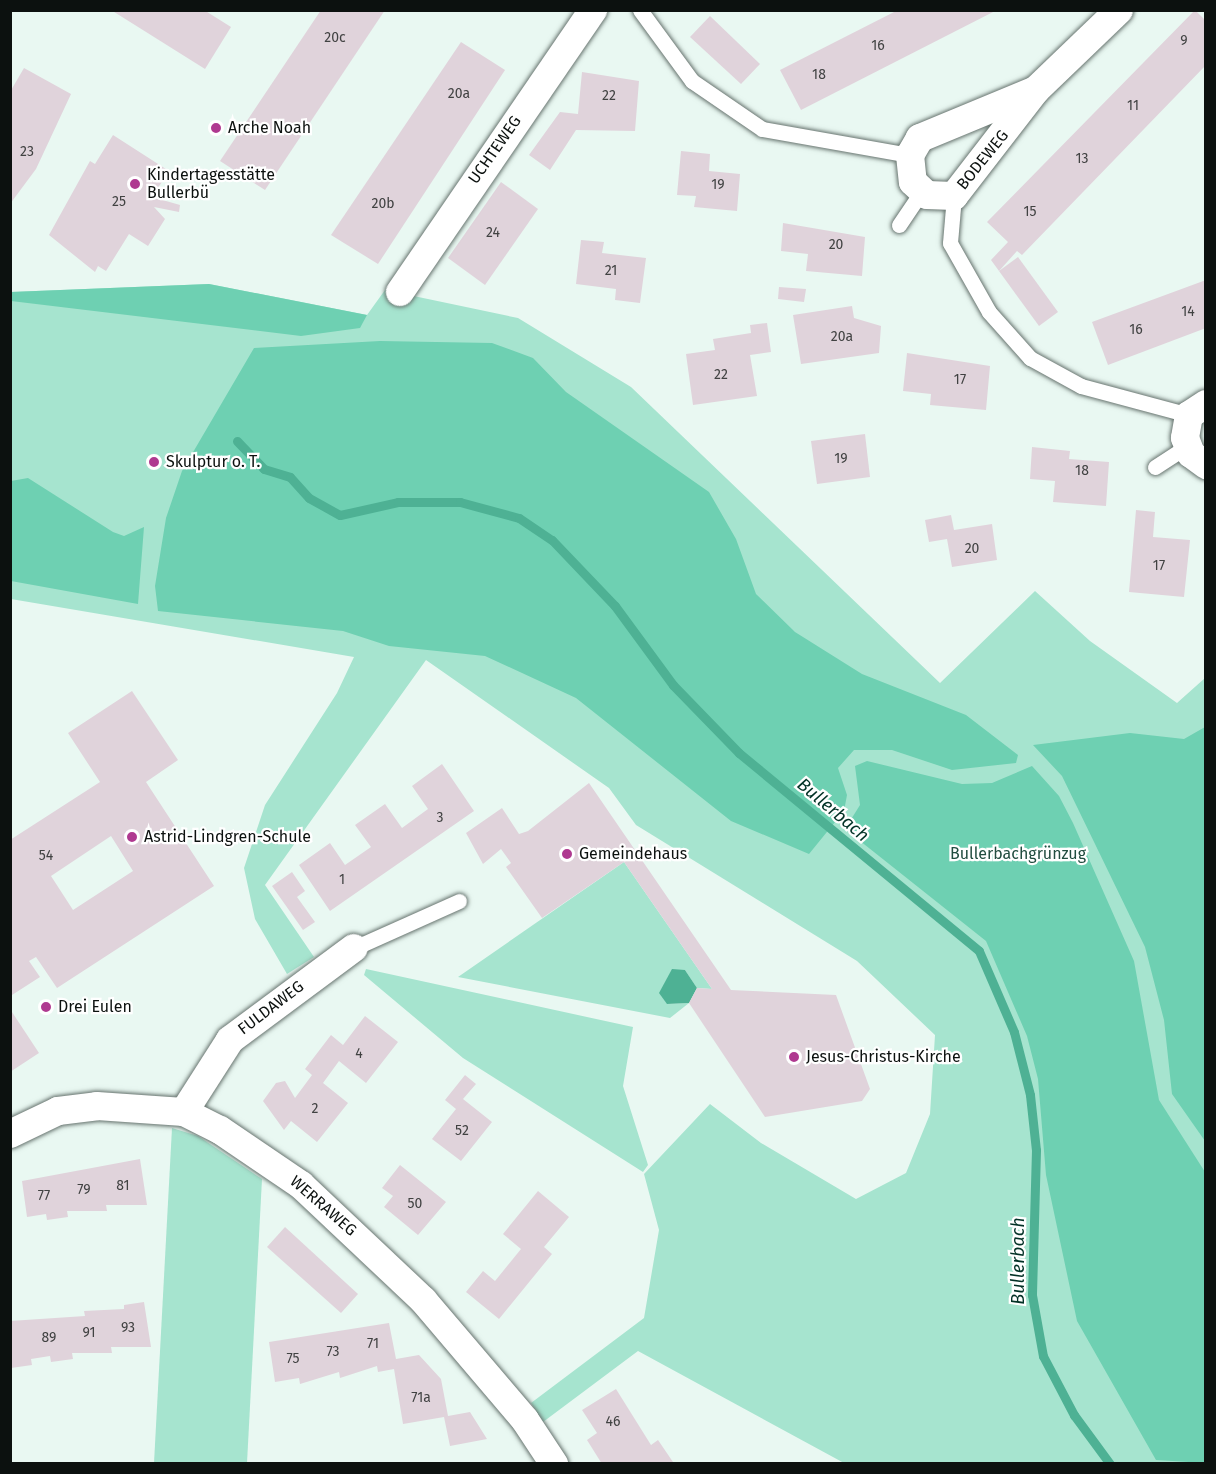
<!DOCTYPE html>
<meta charset="utf-8">
<style>
body{margin:0}
#map{position:relative;width:1216px;height:1474px;overflow:hidden;background:#e9f8f2;font-family:"Fira Sans",sans-serif}
div>[style]{position:absolute}
[style*='--x']{left:calc(var(--x)*1px);top:calc(var(--y)*1px);width:calc(var(--w)*1px);rotate:calc(var(--a)*1deg)}
.green>*{inset:0;background:#a6e4cf}
.forest>*{inset:0;background:#6ed0b2}
.water>*{inset:0;background:#4eb194}
.stream>*{height:9px;margin:-4.5px;padding:0 4.5px;transform-origin:4.5px;border-radius:4.5px;background:#4eb194}
.building>*{inset:0;background:#e0d3db}
.roads{filter:drop-shadow(0 0 2px #67746f) drop-shadow(0 0 2px #67746f)}
.service>*{height:15px;margin:-7.5px;padding:0 7.5px;transform-origin:7.5px;border-radius:7.5px;background:#fff}
.minor>*{height:28px;margin:-14px;padding:0 14px;transform-origin:14px;border-radius:14px;background:#fff}
.dots>*{width:16px;height:16px;translate:-50% -50%;box-sizing:border-box;border:3px solid #fff;border-radius:50%}
span{translate:-50% -50%;white-space:nowrap;text-align:center;line-height:1.15;-webkit-text-stroke:4.5px #fff;paint-order:stroke}
.number-label{font-size:14px;color:#414242}
.number-label span{-webkit-text-stroke-width:0}
.poi-label{font-size:16px;color:#0c110f}
.left{translate:0 -50%;text-align:left}
.street-label{font-size:16px;color:#0c110f}
.park-label{font-size:16px;color:#224d40}
.water-label{font-size:18px;color:#023226;font-style:italic}
.frame{position:absolute;inset:0;border:12px solid #0c110f;pointer-events:none}
</style>
<div id="map">
<div class="green">
<i style="clip-path:polygon(209px 284px,367px 315px,385px 290px,518px 318px,631px 387px,940px 683px,1035px 591px,1090px 641px,1177px 703px,1205px 678px,1205px 1463px,844px 1463px,638px 1351px,543px 1422px,531px 1403px,644px 1318px,659px 1230px,644px 1174px,710px 1104px,761px 1143px,856px 1199px,906px 1173px,930px 1114px,935px 1035px,857px 961px,636px 825px,609px 788px,426px 660px,265px 885px,314px 957px,287px 974px,255px 919px,244px 868px,265px 805px,337px 693px,354px 657px,11px 599px,11px 292px)"></i>
<i style="clip-path:polygon(624px 862px,712px 989px,697px 988px,685px 970px,667px 1004px,689px 1003px,670px 1018px,458px 977px)"></i>
<i style="clip-path:polygon(366px 969px,633px 1027px,623px 1086px,648px 1165px,643px 1172px,463px 1058px,364px 975px)"></i>
<i style="clip-path:polygon(172px 1128px,198px 1136px,262px 1179px,247px 1463px,154px 1463px)"></i>
</div>
<div class="forest">
<i style="clip-path:polygon(209px 284px,367px 315px,360px 328px,301px 336px,11px 301px,11px 292px)"></i>
<i style="clip-path:polygon(380px 341px,492px 343px,533px 358px,566px 392px,709px 492px,736px 539px,756px 594px,795px 632px,862px 674px,966px 715px,1018px 755px,1016px 763px,952px 770px,892px 750px,854px 750px,838px 768px,847px 795px,844px 811px,809px 854px,731px 821px,576px 698px,485px 656px,389px 646px,343px 631px,158px 611px,155px 586px,166px 518px,182px 471px,254px 348px)"></i>
<i style="clip-path:polygon(28px 478px,113px 532px,124px 536px,144px 527px,138px 604px,11px 581px,11px 481px)"></i>
<i style="clip-path:polygon(1205px 727px,1205px 1141px,1172px 1094px,1164px 1020px,1145px 947px,1062px 776px,1033px 745px,1130px 733px,1184px 739px)"></i>
<i style="clip-path:polygon(867px 761px,962px 784px,992px 783px,1032px 766px,1059px 796px,1073px 823px,1134px 961px,1159px 1100px,1205px 1172px,1205px 1463px,1156px 1460px,1077px 1321px,1046px 1175px,1038px 1079px,1027px 1036px,986px 941px,845px 829px,860px 805px,855px 766px)"></i>
</div>
<div class="water">
<i style="clip-path:polygon(672px 969px,685px 970px,697px 988px,689px 1003px,667px 1004px,659px 993px)"></i>
</div>
<div class="stream">
<i style="--x:237;--y:441;--w:39;--a:46"></i>
<i style="--x:264;--y:469;--w:27;--a:17"></i>
<i style="--x:290;--y:477;--w:28;--a:48"></i>
<i style="--x:309;--y:498;--w:35;--a:29"></i>
<i style="--x:340;--y:515;--w:59;--a:-12.6"></i>
<i style="--x:398;--y:502;--w:62;--a:0"></i>
<i style="--x:460;--y:502;--w:61;--a:15.2"></i>
<i style="--x:519;--y:518;--w:40;--a:34"></i>
<i style="--x:552;--y:540;--w:91;--a:46.3"></i>
<i style="--x:615;--y:606;--w:98;--a:53.7"></i>
<i style="--x:673;--y:685;--w:95;--a:45.9"></i>
<i style="--x:739;--y:753;--w:311;--a:39.5"></i>
<i style="--x:979;--y:951;--w:88;--a:66.6"></i>
<i style="--x:1014;--y:1032;--w:65;--a:75.7"></i>
<i style="--x:1030;--y:1095;--w:55;--a:83.8"></i>
<i style="--x:1036;--y:1150;--w:145;--a:91.6"></i>
<i style="--x:1032;--y:1295;--w:62;--a:79.8"></i>
<i style="--x:1043;--y:1356;--w:67;--a:62.3"></i>
<i style="--x:1074;--y:1415;--w:61;--a:53.7"></i>
</div>
<div class="building">
<i style="clip-path:polygon(111px 10px,204px 10px,231px 27px,205px 69px)"></i>
<i style="clip-path:polygon(321px 10px,385px 10px,265px 190px,220px 161px)"></i>
<i style="clip-path:polygon(898px 10px,997px 10px,801px 110px,780px 70px)"></i>
<i style="clip-path:polygon(1195px 10px,1206px 21px,1206px 65px,1022px 255px,1017px 251px,999px 271px,991px 260px,1008px 242px,987px 222px)"></i>
<i style="clip-path:polygon(710px 16px,760px 64px,741px 84px,690px 37px)"></i>
<i style="clip-path:polygon(461px 42px,505px 70px,378px 264px,331px 235px)"></i>
<i style="clip-path:polygon(24px 68px,71px 94px,36px 169px,10px 204px,10px 92px)"></i>
<i style="clip-path:polygon(582px 72px,639px 81px,635px 131px,576px 130px,550px 170px,529px 155px,560px 112px,578px 114px)"></i>
<i style="clip-path:polygon(113px 135px,169px 171px,152px 197px,180px 205px,179px 212px,154px 207px,165px 219px,148px 246px,129px 234px,106px 271px,98px 266px,95px 272px,49px 235px,90px 161px,95px 164px)"></i>
<i style="clip-path:polygon(681px 151px,710px 154px,709px 171px,740px 174px,737px 211px,694px 207px,696px 196px,677px 195px)"></i>
<i style="clip-path:polygon(501px 182px,538px 209px,485px 285px,448px 258px)"></i>
<i style="clip-path:polygon(783px 223px,865px 237px,862px 276px,806px 271px,808px 254px,781px 251px)"></i>
<i style="clip-path:polygon(581px 240px,604px 242px,602px 253px,646px 258px,640px 303px,615px 300px,616px 289px,576px 284px)"></i>
<i style="clip-path:polygon(1018px 257px,1058px 312px,1039px 326px,999px 271px)"></i>
<i style="clip-path:polygon(1206px 280px,1206px 328px,1108px 365px,1092px 322px)"></i>
<i style="clip-path:polygon(779px 287px,806px 289px,804px 302px,778px 299px)"></i>
<i style="clip-path:polygon(852px 306px,854px 318px,881px 326px,879px 353px,801px 364px,793px 315px)"></i>
<i style="clip-path:polygon(767px 323px,771px 352px,750px 355px,757px 396px,693px 405px,686px 354px,715px 350px,713px 339px,751px 333px,750px 325px)"></i>
<i style="clip-path:polygon(907px 353px,990px 366px,986px 410px,930px 405px,931px 394px,903px 391px)"></i>
<i style="clip-path:polygon(865px 434px,870px 477px,817px 484px,811px 441px)"></i>
<i style="clip-path:polygon(1032px 447px,1070px 451px,1069px 459px,1109px 462px,1106px 506px,1053px 502px,1055px 481px,1030px 479px)"></i>
<i style="clip-path:polygon(1136px 510px,1155px 512px,1153px 537px,1190px 540px,1184px 597px,1129px 592px)"></i>
<i style="clip-path:polygon(951px 515px,954px 530px,992px 524px,997px 560px,952px 567px,947px 539px,929px 542px,925px 520px)"></i>
<i style="clip-path:polygon(evenodd,132px 691px,178px 760px,146px 782px,214px 886px,57px 988px,36px 957px,29px 961px,40px 977px,12px 995px,10px 840px,100px 782px,68px 733px,132px 691px,111px 836px,133px 871px,73px 910px,51px 876px,111px 836px)"></i>
<i style="clip-path:polygon(442px 764px,474px 811px,330px 911px,299px 865px,330px 843px,345px 865px,371px 847px,355px 825px,385px 804px,402px 828px,428px 809px,412px 786px)"></i>
<i style="clip-path:polygon(589px 783px,731px 990px,836px 995px,870px 1089px,862px 1101px,765px 1117px,689px 1003px,697px 988px,712px 989px,624px 862px,542px 918px,506px 867px,511px 863px,501px 849px,483px 864px,466px 833px,502px 808px,519px 834px,528px 831px)"></i>
<i style="clip-path:polygon(292px 872px,305px 891px,297px 897px,315px 922px,303px 930px,272px 886px)"></i>
<i style="clip-path:polygon(10px 1009px,39px 1053px,10px 1072px)"></i>
<i style="clip-path:polygon(365px 1016px,398px 1042px,366px 1083px,339px 1061px,323px 1083px,348px 1103px,317px 1142px,291px 1121px,284px 1130px,263px 1101px,276px 1083px,285px 1081px,295px 1098px,312px 1075px,305px 1069px,331px 1035px,343px 1045px)"></i>
<i style="clip-path:polygon(465px 1075px,476px 1084px,463px 1099px,492px 1122px,461px 1161px,432px 1139px,456px 1109px,445px 1100px)"></i>
<i style="clip-path:polygon(140px 1159px,147px 1205px,106px 1205px,107px 1211px,67px 1211px,68px 1217px,47px 1220px,46px 1214px,27px 1217px,22px 1181px)"></i>
<i style="clip-path:polygon(400px 1165px,446px 1202px,418px 1235px,384px 1207px,393px 1196px,382px 1188px)"></i>
<i style="clip-path:polygon(538px 1191px,569px 1217px,544px 1247px,552px 1254px,499px 1319px,466px 1292px,483px 1271px,495px 1281px,521px 1249px,503px 1234px)"></i>
<i style="clip-path:polygon(285px 1227px,358px 1294px,341px 1313px,267px 1247px)"></i>
<i style="clip-path:polygon(144px 1302px,151px 1347px,111px 1347px,112px 1353px,72px 1353px,73px 1359px,51px 1362px,50px 1356px,31px 1359px,32px 1365px,11px 1368px,10px 1321px,85px 1316px,84px 1311px,124px 1309px,124px 1305px)"></i>
<i style="clip-path:polygon(389px 1323px,396px 1359px,419px 1355px,441px 1379px,448px 1416px,470px 1412px,487px 1439px,450px 1446px,444px 1417px,403px 1424px,394px 1369px,378px 1372px,377px 1366px,340px 1378px,339px 1372px,300px 1384px,299px 1378px,275px 1382px,269px 1342px)"></i>
<i style="clip-path:polygon(616px 1389px,651px 1445px,658px 1440px,673px 1462px,602px 1464px,587px 1440px,597px 1433px,582px 1410px)"></i>
</div>
<div class="roads">
<div class="service">
<i style="--x:640;--y:10;--w:88;--a:53.8"></i>
<i style="--x:692;--y:81;--w:85;--a:34.4"></i>
<i style="--x:762;--y:129;--w:150;--a:10"></i>
<i style="--x:954;--y:196;--w:47;--a:94.9"></i>
<i style="--x:950;--y:243;--w:79;--a:60.5"></i>
<i style="--x:989;--y:312;--w:62;--a:48.3"></i>
<i style="--x:1030;--y:358;--w:58;--a:28.8"></i>
<i style="--x:1081;--y:386;--w:112;--a:15"></i>
<i style="--x:899;--y:225;--w:40;--a:-56"></i>
<i style="--x:1155;--y:467;--w:38;--a:-33"></i>
<i style="--x:354;--y:948;--w:115;--a:-24.1"></i>
</div>
<div class="minor">
<i style="--x:1036;--y:90;--w:126;--a:157.5"></i>
<i style="--x:920;--y:138;--w:20;--a:120"></i>
<i style="--x:910;--y:155;--w:27;--a:84"></i>
<i style="--x:913;--y:182;--w:19;--a:43"></i>
<i style="--x:927;--y:195;--w:27;--a:2"></i>
<i style="--x:954;--y:196;--w:134;--a:-52.3"></i>
<i style="--x:1036;--y:90;--w:115;--a:-43.9"></i>
<i style="--x:400;--y:292;--w:342;--a:-55.6"></i>
<i style="--x:1206;--y:404;--w:20;--a:147"></i>
<i style="--x:1189;--y:415;--w:23;--a:100"></i>
<i style="--x:1185;--y:438;--w:17;--a:69"></i>
<i style="--x:1191;--y:454;--w:19;--a:36"></i>
<i style="--x:184;--y:1112;--w:85;--a:-57.4"></i>
<i style="--x:230;--y:1040;--w:154;--a:-36.6"></i>
<i style="--x:10;--y:1134;--w:53;--a:-25.6"></i>
<i style="--x:58;--y:1111;--w:39;--a:-7"></i>
<i style="--x:97;--y:1106;--w:87;--a:3.9"></i>
<i style="--x:184;--y:1112;--w:40;--a:26.6"></i>
<i style="--x:220;--y:1130;--w:98;--a:34.2"></i>
<i style="--x:301;--y:1185;--w:168;--a:43.3"></i>
<i style="--x:423;--y:1300;--w:157;--a:49.6"></i>
<i style="--x:525;--y:1420;--w:53;--a:56.6"></i>
</div>
</div>
<div class="dots">
<i style="left:216px;top:128px;background:#af3990"></i>
<i style="left:135px;top:184px;background:#af3990"></i>
<i style="left:154px;top:462px;background:#af3990"></i>
<i style="left:132px;top:837px;background:#af3990"></i>
<i style="left:567px;top:854px;background:#af3990"></i>
<i style="left:46px;top:1007px;background:#af3990"></i>
<i style="left:794px;top:1057px;background:#af3990"></i>
</div>
<div class="number-label">
<span style="left:335px;top:38px">20c</span>
<span style="left:1184px;top:41px">9</span>
<span style="left:878px;top:46px">16</span>
<span style="left:819px;top:75px">18</span>
<span style="left:459px;top:94px">20a</span>
<span style="left:609px;top:96px">22</span>
<span style="left:1133px;top:106px">11</span>
<span style="left:27px;top:152px">23</span>
<span style="left:1082px;top:159px">13</span>
<span style="left:718px;top:185px">19</span>
<span style="left:119px;top:202px">25</span>
<span style="left:383px;top:204px">20b</span>
<span style="left:1030px;top:212px">15</span>
<span style="left:493px;top:233px">24</span>
<span style="left:836px;top:245px">20</span>
<span style="left:611px;top:271px">21</span>
<span style="left:1188px;top:312px">14</span>
<span style="left:1136px;top:330px">16</span>
<span style="left:842px;top:337px">20a</span>
<span style="left:721px;top:375px">22</span>
<span style="left:960px;top:380px">17</span>
<span style="left:841px;top:459px">19</span>
<span style="left:1082px;top:471px">18</span>
<span style="left:972px;top:549px">20</span>
<span style="left:1159px;top:566px">17</span>
<span style="left:440px;top:818px">3</span>
<span style="left:46px;top:856px">54</span>
<span style="left:342px;top:880px">1</span>
<span style="left:359px;top:1054px">4</span>
<span style="left:315px;top:1109px">2</span>
<span style="left:462px;top:1131px">52</span>
<span style="left:123px;top:1186px">81</span>
<span style="left:84px;top:1190px">79</span>
<span style="left:44px;top:1196px">77</span>
<span style="left:415px;top:1204px">50</span>
<span style="left:128px;top:1328px">93</span>
<span style="left:89px;top:1333px">91</span>
<span style="left:49px;top:1338px">89</span>
<span style="left:373px;top:1344px">71</span>
<span style="left:333px;top:1352px">73</span>
<span style="left:293px;top:1359px">75</span>
<span style="left:421px;top:1398px">71a</span>
<span style="left:613px;top:1422px">46</span>
</div>
<div class="poi-label">
<span class="left" style="left:228px;top:128px">Arche Noah</span>
<span class="left" style="left:147px;top:184px">Kindertagesstätte<br>Bullerbü</span>
<span class="left" style="left:166px;top:462px">Skulptur o. T.</span>
<span class="left" style="left:144px;top:837px">Astrid-Lindgren-Schule</span>
<span class="left" style="left:579px;top:854px">Gemeindehaus</span>
<span class="left" style="left:58px;top:1007px">Drei Eulen</span>
<span class="left" style="left:806px;top:1057px">Jesus-Christus-Kirche</span>
</div>
<div class="street-label">
<span style="left:495px;top:150px;rotate:-55deg">UCHTEWEG</span>
<span style="left:983px;top:160px;rotate:-51deg">BODEWEG</span>
<span style="left:271px;top:1008px;rotate:-37deg">FULDAWEG</span>
<span style="left:323px;top:1206px;rotate:41deg">WERRAWEG</span>
</div>
<div class="park-label">
<span style="left:1018px;top:854px">Bullerbachgrünzug</span>
</div>
<div class="water-label">
<span style="left:833px;top:810px;rotate:40deg">Bullerbach</span>
<span style="left:1018px;top:1261px;rotate:-90deg">Bullerbach</span>
</div>
<div class="frame"></div>
</div>
